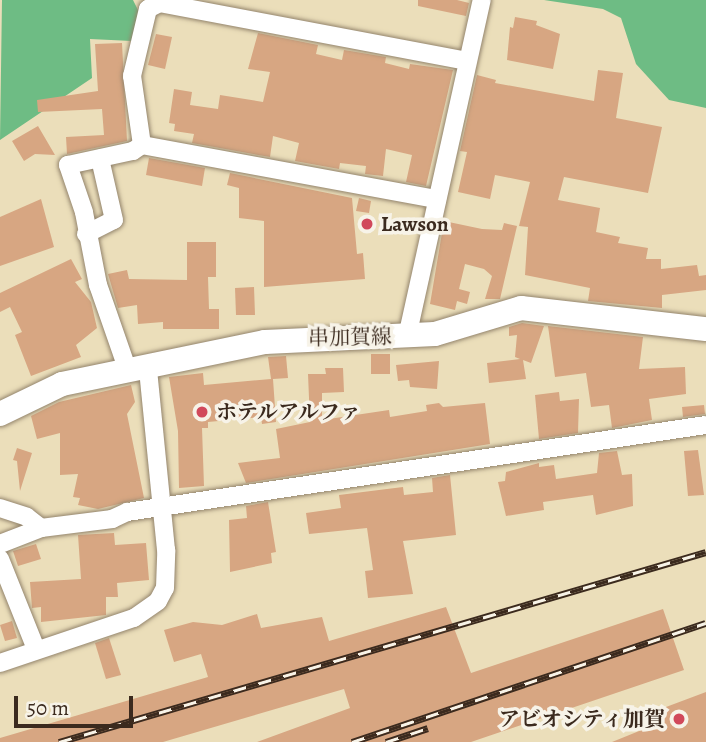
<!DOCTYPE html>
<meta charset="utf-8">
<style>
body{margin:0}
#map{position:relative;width:706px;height:742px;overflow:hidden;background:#ebdeba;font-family:Alegreya,"Noto Serif JP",serif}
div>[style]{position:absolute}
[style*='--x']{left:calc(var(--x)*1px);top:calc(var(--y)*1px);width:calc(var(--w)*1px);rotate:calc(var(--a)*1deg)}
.forest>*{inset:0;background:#6ebc84}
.building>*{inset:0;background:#d7a682}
.roads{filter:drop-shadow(0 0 2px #93846c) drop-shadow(0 0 2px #93846c)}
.minor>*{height:18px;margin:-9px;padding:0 9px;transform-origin:9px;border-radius:9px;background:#fff}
.secondary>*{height:24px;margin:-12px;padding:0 12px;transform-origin:12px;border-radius:12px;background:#fff}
.rail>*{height:7px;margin-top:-3.5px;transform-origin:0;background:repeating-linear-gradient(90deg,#f7f3e8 0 13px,#3b2a1e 0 26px);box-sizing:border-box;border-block:2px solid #3b2a1e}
.dots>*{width:19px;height:19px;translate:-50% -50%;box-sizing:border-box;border:4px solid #f7f3e8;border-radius:50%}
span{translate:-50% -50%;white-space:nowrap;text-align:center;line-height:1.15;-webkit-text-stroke:7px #f7f3e8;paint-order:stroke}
.poi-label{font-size:21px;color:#3b2a1e;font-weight:700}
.left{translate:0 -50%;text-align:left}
.right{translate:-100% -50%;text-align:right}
.street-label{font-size:21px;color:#3b2a1e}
.scale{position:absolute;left:14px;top:696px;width:119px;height:32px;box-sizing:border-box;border:4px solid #3b2a1e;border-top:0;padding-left:9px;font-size:21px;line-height:24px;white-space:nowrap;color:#3b2a1e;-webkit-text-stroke:5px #f7f3e8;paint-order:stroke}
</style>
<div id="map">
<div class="forest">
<i style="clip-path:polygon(2px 0,133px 0,139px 12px,132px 41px,90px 39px,92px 78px,0 140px)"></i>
<i style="clip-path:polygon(544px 0,706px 0,706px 108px,669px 100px,636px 64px,621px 18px,603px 9px)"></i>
</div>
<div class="building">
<i style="clip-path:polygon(418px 0,457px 0,469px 3px,466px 16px,418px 6px)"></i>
<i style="clip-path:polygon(515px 17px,537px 21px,536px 25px,560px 34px,553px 69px,507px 60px,510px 27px,513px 28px)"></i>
<i style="clip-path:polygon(258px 33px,318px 45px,316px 54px,342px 60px,344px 50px,386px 57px,385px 63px,409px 69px,410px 64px,453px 70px,426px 186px,406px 182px,412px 155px,386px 149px,383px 176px,365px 174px,366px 166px,340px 163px,339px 169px,295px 161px,299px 143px,273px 136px,270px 157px,192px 143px,194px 134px,174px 131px,175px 124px,169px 123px,174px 89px,192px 92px,190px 105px,218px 109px,220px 95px,263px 102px,270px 72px,248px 69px)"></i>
<i style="clip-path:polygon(156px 34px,172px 37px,165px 69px,148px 65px)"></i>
<i style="clip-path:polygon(122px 43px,127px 141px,67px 154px,66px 137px,104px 135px,102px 109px,38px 112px,37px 100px,98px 91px,95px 44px)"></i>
<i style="clip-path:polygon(598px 70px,623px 73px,616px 118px,662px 127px,648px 193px,564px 177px,558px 200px,600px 208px,596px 232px,620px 237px,618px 243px,648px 248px,646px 259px,661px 259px,661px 269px,697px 265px,699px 276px,706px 275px,706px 290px,662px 295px,662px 308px,588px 301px,590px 288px,525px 275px,528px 227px,519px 226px,530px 182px,495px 175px,490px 199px,458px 192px,467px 152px,460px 151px,477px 75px,496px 80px,495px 83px,594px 101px)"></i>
<i style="clip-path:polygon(38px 126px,55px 155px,35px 154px,24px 161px,12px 141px)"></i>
<i style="clip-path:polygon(149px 158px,205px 168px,202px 186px,146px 175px)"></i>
<i style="clip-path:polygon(230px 173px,352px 198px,357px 254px,363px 253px,365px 279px,264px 287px,264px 221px,239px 218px,239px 188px,227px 185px)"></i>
<i style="clip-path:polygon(359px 198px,371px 201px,369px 213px,356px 211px)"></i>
<i style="clip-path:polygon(41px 199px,54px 247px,0 266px,0 217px)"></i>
<i style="clip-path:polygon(444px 221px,482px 229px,502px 230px,504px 223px,517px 226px,500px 299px,485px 299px,492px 276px,484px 269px,465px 264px,459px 289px,470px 292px,467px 304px,457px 301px,455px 310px,430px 304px)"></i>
<i style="clip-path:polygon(187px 242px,216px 242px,216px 277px,208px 277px,209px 309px,219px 309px,219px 329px,163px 329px,163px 322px,138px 324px,137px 305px,118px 308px,108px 274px,127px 270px,129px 279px,187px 280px)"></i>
<i style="clip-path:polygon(71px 259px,82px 279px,75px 282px,91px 302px,97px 328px,76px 345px,81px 357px,31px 376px,15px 335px,22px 332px,10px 307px,0 312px,0 293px)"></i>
<i style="clip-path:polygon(254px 287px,255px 315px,236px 315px,235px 288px)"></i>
<i style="clip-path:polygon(522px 323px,544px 326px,531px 363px,523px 360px,526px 379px,489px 383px,487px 363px,520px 359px,515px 357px,517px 335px,509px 336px,509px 327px)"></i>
<i style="clip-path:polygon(548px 326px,643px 337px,639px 369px,685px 367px,686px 394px,649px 399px,652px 420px,612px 428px,609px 405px,591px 407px,586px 373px,555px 377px)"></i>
<i style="clip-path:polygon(371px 354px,390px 354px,390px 374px,371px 374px)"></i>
<i style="clip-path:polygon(286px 356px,288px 378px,273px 379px,276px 422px,262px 424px,261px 417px,208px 422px,208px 428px,202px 428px,204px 486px,179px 488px,178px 431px,169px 377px,203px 373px,204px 385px,271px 379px,268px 357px)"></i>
<i style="clip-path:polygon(439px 361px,437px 389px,410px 387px,409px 380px,398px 381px,396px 365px)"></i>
<i style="clip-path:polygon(325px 368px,343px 368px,344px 392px,322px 393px,322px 420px,389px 410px,390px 417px,427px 411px,426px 405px,439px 403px,443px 407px,485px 403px,490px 444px,246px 483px,238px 463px,280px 458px,276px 429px,310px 422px,308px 374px,326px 374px)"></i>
<i style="clip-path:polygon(131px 385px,135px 402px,127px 414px,144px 498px,98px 509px,78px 505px,80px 498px,73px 497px,78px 474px,60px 475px,60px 433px,37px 439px,31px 416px,59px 402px)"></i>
<i style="clip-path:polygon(559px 392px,560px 401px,579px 399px,578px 433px,539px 439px,535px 395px)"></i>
<i style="clip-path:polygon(704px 405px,705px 414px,683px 417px,682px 407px)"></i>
<i style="clip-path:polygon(17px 448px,32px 453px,20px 491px,17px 461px,13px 460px)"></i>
<i style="clip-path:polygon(698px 450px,704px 495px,688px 496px,684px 451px)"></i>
<i style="clip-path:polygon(617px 451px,622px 475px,632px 474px,633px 506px,596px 515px,593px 495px,543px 502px,544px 510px,506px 516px,498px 482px,505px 481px,506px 472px,539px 463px,539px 467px,554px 465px,556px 479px,597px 473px,599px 453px)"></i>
<i style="clip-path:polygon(450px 475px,456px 535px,403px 541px,413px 594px,368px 598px,365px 571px,373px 570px,367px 528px,309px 534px,306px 513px,341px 508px,339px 495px,403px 487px,404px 495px,433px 492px,432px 478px)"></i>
<i style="clip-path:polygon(268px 502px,276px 552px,271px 553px,272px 563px,230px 572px,229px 520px,247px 518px,246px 506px)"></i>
<i style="clip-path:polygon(114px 533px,115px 545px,146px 543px,149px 580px,117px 583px,118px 597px,106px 597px,106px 615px,41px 622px,41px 607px,32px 608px,30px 582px,81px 579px,78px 535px)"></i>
<i style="clip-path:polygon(36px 544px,41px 559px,18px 566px,13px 551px)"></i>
<i style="clip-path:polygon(446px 607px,471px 673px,663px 609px,684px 670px,471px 742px,257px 742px,350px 708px,344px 689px,163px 742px,0 742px,0 738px,208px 677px,201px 654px,174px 662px,164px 630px,193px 622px,222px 625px,257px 614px,261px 628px,322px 617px,329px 641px)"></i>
<i style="clip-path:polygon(12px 621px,17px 638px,5px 641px,0 625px)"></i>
<i style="clip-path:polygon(109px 638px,121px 675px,106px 679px,95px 643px)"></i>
<i style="clip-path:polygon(706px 692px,706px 742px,612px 742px,654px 725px,650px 713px)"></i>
</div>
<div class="roads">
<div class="minor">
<i style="--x:142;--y:145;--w:70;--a:-98.2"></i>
<i style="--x:132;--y:76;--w:69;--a:-76.6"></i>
<i style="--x:148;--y:9;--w:13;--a:-27"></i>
<i style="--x:160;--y:3;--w:311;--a:10.7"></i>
<i style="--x:142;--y:145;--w:300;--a:10.4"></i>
<i style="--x:86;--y:234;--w:31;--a:-27"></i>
<i style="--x:114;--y:220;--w:63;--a:-102.9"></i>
<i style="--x:407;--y:337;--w:345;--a:-77.5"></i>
<i style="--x:128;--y:371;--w:91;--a:-109.2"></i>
<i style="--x:98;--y:285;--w:74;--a:-100.9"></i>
<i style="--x:84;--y:212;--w:50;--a:-108.8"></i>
<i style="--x:68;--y:165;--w:66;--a:-12.2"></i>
<i style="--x:133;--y:151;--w:11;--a:-34"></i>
<i style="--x:0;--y:508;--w:28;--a:18"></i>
<i style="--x:27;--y:517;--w:18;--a:38"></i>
<i style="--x:0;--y:544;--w:44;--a:-21.3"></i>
<i style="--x:41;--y:528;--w:72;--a:-7.2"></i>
<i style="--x:112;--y:519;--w:17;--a:-25"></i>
<i style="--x:127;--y:512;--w:585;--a:-8.55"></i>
<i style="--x:0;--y:559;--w:97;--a:68.2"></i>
<i style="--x:0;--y:663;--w:141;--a:-18.6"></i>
<i style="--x:134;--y:618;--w:29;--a:-35"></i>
<i style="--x:158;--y:601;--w:15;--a:-62"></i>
<i style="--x:165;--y:588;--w:38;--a:-88"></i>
<i style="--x:166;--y:550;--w:182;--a:-95.7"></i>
</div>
<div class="secondary">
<i style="--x:0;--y:414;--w:69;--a:-25.8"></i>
<i style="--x:62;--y:384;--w:207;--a:-11.7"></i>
<i style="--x:265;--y:342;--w:170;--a:-2.7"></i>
<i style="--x:435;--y:334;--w:90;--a:-16.8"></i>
<i style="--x:521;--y:308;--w:186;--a:6.5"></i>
</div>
</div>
<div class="rail">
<i style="--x:59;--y:742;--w:674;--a:-16.37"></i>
<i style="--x:352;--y:742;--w:373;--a:-18.6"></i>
<i style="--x:386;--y:742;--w:44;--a:-18.4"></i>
</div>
<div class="dots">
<i style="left:367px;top:224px;background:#d1495b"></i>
<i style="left:202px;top:412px;background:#d1495b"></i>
<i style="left:679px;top:719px;background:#d1495b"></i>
</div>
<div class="poi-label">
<span class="left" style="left:381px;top:224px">Lawson</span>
<span class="left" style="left:216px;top:412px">ホテルアルファ</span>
<span class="right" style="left:665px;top:719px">アビオシティ加賀</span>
</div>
<div class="street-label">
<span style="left:350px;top:337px;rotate:-1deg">串加賀線</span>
</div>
<div class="scale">50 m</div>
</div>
